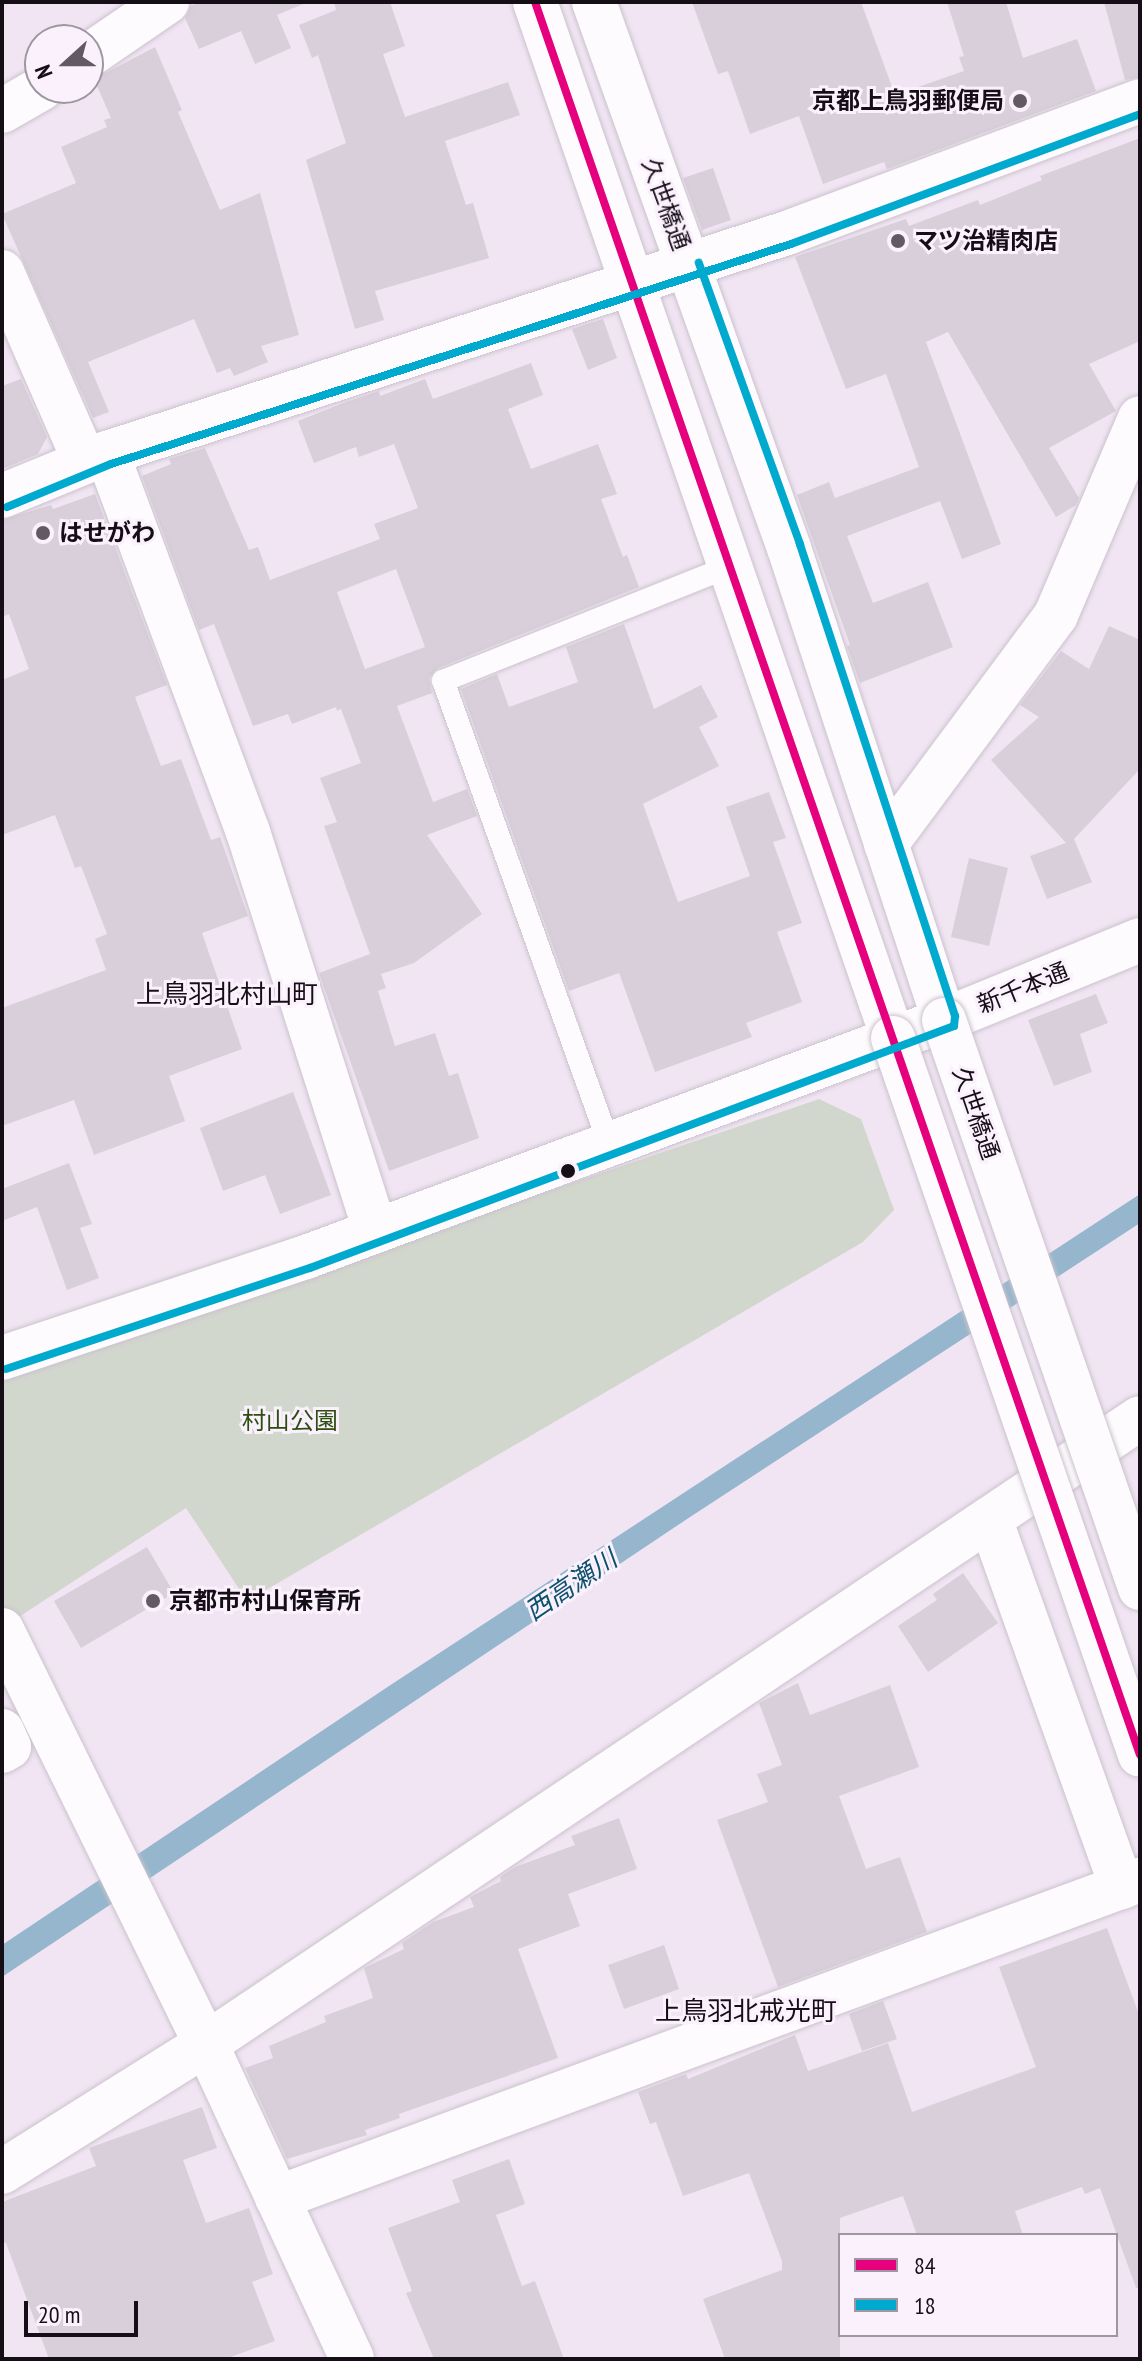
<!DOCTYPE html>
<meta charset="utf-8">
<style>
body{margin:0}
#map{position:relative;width:1142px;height:2361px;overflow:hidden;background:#f1e5f3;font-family:"PT Sans Narrow","Noto Sans JP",sans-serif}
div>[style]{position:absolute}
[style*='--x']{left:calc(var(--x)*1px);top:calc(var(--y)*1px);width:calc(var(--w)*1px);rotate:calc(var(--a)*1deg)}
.green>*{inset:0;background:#d2d7cd}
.water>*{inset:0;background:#95b6cc}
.building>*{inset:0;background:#d8cfdb}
.roads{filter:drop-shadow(0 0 2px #cbc2cd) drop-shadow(0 0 2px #cbc2cd)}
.service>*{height:22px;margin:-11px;padding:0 11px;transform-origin:11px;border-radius:11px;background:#fdfbfd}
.minor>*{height:44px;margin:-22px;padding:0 22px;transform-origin:22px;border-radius:22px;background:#fdfbfd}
.tertiary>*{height:44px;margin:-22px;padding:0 22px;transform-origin:22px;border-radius:22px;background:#fdfbfd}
.bridges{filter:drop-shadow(0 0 2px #cbc2cd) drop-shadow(0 0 2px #cbc2cd)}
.tertiary-bridge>*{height:44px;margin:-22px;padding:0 22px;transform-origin:22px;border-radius:22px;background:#fdfbfd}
.bus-1>*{height:8px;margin:-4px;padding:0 4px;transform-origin:4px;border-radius:4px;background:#e5007d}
.bus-2>*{height:8px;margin:-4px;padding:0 4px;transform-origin:4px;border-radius:4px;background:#00a9ce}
.dots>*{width:22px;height:22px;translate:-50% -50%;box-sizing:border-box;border:4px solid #faf1fc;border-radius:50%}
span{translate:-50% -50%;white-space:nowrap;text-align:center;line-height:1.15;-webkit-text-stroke:6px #faf1fc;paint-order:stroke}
.poi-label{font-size:24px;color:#150e17;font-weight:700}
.right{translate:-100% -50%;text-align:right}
.left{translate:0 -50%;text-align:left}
.street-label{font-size:24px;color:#150e17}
.park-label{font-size:24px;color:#2c4e11}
.neighbourhood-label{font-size:26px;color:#150e17}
.water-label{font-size:26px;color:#0c526d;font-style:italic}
.frame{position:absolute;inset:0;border:4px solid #150e17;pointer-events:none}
.legend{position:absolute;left:838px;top:2233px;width:280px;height:104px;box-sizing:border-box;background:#faf1fc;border:2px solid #9e96a0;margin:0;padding:10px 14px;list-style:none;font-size:24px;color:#150e17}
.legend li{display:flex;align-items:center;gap:16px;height:40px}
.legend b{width:40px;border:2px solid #9e96a0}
.north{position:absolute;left:24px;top:24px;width:80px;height:80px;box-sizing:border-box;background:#faf1fc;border:2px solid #9e96a0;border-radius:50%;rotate:249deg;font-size:22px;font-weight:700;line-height:32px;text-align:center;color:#150e17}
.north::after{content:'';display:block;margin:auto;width:28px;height:36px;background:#625964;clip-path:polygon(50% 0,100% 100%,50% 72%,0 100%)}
.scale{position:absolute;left:24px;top:2301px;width:114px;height:36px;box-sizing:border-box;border:4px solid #150e17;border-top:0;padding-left:10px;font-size:24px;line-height:28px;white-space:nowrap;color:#150e17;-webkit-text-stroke:6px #faf1fc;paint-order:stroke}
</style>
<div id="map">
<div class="green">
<i style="clip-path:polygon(819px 1099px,861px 1119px,894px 1210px,863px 1242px,247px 1601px,186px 1508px,11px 1622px,2px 1604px,2px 1377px)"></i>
</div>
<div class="water">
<i style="clip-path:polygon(1140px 1194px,1140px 1223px,687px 1519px,2px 1977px,2px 1945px,389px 1686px)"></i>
</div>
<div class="building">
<i style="clip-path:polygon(199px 2px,308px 2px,277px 15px,291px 48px,255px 64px,241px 31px,199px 49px,185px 18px,191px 6px)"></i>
<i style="clip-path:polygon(334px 2px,390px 2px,405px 46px,383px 54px,405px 117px,508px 82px,520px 115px,445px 141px,466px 205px,473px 203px,489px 258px,375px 291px,384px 320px,355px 329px,306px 160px,346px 143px,318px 55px,312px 58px,299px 25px,336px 10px)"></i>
<i style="clip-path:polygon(692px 2px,861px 2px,895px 95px,964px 71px,959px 57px,964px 56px,947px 2px,1006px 2px,1023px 58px,1077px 39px,1096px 91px,887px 169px,884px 162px,823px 184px,799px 116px,750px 134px,728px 71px,718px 74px)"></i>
<i style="clip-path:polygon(1104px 2px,1140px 2px,1140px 77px,1125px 80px)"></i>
<i style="clip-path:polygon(155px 47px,182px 110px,178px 112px,220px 210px,260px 193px,299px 335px,261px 346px,268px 362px,234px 376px,230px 368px,217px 373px,194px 319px,88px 362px,109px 412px,93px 418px,2px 214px,76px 183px,61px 147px,107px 127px,104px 120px,111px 118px,94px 79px)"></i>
<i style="clip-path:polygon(1140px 138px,1140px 341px,1089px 364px,1116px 411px,1049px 448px,1079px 498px,1076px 505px,1056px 517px,948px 332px,926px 342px,1001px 544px,962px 559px,940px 501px,847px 536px,873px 603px,928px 582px,953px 647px,860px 683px,847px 646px,850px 645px,797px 495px,829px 482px,835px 498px,919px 467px,886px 374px,846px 389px,795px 257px,906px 219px,909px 226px,978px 200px,980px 205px,1042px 180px,1040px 176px)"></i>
<i style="clip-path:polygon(713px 168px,731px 220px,702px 230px,683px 178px)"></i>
<i style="clip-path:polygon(603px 319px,617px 358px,588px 370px,572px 329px)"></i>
<i style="clip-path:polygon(evenodd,531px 363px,543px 395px,508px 409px,531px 469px,598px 444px,617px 494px,601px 499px,623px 557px,627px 555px,639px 587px,438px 668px,429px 678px,432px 693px,397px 706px,433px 802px,467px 789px,477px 816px,427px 835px,482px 914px,414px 963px,381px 974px,386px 988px,378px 991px,395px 1046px,435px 1033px,449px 1076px,458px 1073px,479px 1138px,389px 1171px,319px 973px,370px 954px,324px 826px,337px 822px,320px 778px,361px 763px,341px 709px,337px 711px,336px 707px,292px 724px,288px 714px,253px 726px,214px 624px,199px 630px,142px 476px,171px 464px,169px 459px,205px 448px,249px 550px,258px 547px,270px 580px,380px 539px,374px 524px,418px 508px,394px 444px,359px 457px,356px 447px,314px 463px,298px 421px,346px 402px,379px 391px,380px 396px,425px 379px,433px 399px,531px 363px,396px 569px,425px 647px,365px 669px,337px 592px,396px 569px)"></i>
<i style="clip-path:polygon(21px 379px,47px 437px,38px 454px,2px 469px,2px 386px)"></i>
<i style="clip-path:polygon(95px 494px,167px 685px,135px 697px,161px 766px,181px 759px,211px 840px,220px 837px,248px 916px,202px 933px,242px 1049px,169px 1076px,185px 1121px,94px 1155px,74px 1100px,2px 1126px,2px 1008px,106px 970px,95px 939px,107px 934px,81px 866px,75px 868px,55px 815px,2px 835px,2px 680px,29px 669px,9px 614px,2px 617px,2px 520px,51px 505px,53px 509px)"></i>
<i style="clip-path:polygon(624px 624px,654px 709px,701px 685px,718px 717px,699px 727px,719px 766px,643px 804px,678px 902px,750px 876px,726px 807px,769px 792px,786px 838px,773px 842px,802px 923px,777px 932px,802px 1002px,746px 1023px,752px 1037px,655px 1072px,619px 973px,569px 991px,461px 689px,497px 674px,509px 707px,578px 682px,566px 647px)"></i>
<i style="clip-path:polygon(1109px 626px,1140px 640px,1140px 769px,1074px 839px,1092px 882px,1047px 899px,1030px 856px,1066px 843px,991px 760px,1039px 717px,1020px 705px,1061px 651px,1089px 669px)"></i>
<i style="clip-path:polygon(969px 858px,1008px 868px,989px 946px,951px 937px)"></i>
<i style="clip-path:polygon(1096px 994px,1108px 1023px,1080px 1034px,1092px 1072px,1054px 1086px,1028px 1020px)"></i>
<i style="clip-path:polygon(293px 1092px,331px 1195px,280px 1214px,265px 1175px,223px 1191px,200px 1128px)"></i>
<i style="clip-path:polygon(69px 1163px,92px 1224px,80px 1228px,99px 1278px,67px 1290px,37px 1207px,2px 1221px,2px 1189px)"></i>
<i style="clip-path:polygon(147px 1547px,174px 1593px,81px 1648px,54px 1601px)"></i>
<i style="clip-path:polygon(963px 1573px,998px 1623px,928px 1672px,898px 1626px,937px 1600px,933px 1594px)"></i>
<i style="clip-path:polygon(798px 1683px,810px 1715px,890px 1685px,919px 1767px,839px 1796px,866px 1869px,900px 1857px,927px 1932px,778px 1987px,717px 1820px,768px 1802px,757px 1774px,782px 1765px,759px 1703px)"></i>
<i style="clip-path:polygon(619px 1818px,637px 1869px,568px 1894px,580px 1926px,518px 1949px,558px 2058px,399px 2114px,400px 2118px,365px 2130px,367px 2135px,287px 2159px,245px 2068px,273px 2058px,269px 2046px,326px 2022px,324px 2016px,373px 1998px,364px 1968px,404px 1949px,402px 1943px,433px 1922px,474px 1907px,470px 1897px,501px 1881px,500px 1877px,515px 1867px,575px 1845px,571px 1836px)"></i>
<i style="clip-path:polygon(1107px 1928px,1140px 2017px,1140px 2287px,1136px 2288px,1100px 2188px,1085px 2194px,1082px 2187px,1015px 2211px,1023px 2235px,917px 2235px,903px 2196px,840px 2218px,840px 2359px,725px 2359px,703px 2299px,782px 2270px,782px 2261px,749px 2173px,683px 2196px,656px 2122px,650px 2124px,638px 2092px,686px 2074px,688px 2079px,795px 2035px,808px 2071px,888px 2043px,912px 2112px,1036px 2067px,999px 1967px)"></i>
<i style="clip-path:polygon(664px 1945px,679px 1989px,624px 2009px,608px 1965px)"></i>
<i style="clip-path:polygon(883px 2001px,897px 2039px,862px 2051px,849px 2014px)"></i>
<i style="clip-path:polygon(202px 2107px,217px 2148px,183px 2160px,206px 2223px,249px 2208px,273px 2274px,252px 2282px,275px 2341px,225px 2359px,49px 2359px,6px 2243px,2px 2243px,2px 2202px,96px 2166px,89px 2148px)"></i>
<i style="clip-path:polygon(509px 2159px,525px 2204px,496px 2215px,522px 2286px,535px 2281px,564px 2359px,434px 2359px,406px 2293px,412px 2291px,388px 2228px,460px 2202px,452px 2180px)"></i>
</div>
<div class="roads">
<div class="service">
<i style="--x:609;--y:1144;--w:492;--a:-109.7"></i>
<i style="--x:443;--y:681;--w:309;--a:-21.8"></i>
</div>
<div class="minor">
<i style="--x:88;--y:56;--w:96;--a:-34.4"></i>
<i style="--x:2;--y:111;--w:46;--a:-29.9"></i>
<i style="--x:2;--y:272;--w:207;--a:66.4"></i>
<i style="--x:107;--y:453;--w:404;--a:69.6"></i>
<i style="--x:248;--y:832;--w:419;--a:72.3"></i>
<i style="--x:2;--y:496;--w:113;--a:-22.3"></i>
<i style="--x:107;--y:453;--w:715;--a:-17.93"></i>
<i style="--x:787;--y:233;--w:377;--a:-20.5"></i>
<i style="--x:886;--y:844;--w:285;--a:-53.4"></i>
<i style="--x:1056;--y:615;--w:214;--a:-66.9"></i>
<i style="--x:990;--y:1519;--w:391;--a:70.3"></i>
<i style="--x:2;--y:1630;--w:462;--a:63.8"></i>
<i style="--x:206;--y:2044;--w:347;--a:65.1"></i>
<i style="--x:2;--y:1731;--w:17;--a:66"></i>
<i style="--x:9;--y:1747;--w:8;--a:150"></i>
<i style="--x:2;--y:2172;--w:241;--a:-32.1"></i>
<i style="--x:206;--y:2044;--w:1124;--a:-33.83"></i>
<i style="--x:277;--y:2198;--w:920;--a:-20.23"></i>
</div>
<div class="tertiary">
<i style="--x:535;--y:2;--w:1096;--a:70.94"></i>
<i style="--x:594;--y:2;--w:580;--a:70.35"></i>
<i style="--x:789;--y:548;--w:497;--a:71.8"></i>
<i style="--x:2;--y:1358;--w:320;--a:-18.4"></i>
<i style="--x:306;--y:1257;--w:681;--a:-20.38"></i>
<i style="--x:944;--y:1020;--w:212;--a:-22.2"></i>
</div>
</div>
<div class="bridges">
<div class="tertiary-bridge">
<i style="--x:944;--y:1020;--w:601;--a:70.96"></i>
<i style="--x:893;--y:1038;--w:758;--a:70.99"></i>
</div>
</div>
<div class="bus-1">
<i style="--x:535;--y:2;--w:1854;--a:70.96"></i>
</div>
<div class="bus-2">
<i style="--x:7;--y:507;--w:113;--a:-22.5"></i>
<i style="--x:111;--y:464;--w:715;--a:-17.93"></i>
<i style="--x:791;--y:244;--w:372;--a:-20.4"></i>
<i style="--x:6;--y:1369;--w:320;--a:-18.4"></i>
<i style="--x:310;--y:1268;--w:688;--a:-20.6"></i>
<i style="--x:954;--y:1026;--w:10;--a:-84"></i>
<i style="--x:955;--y:1016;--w:497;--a:-108.2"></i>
<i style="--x:800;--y:544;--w:299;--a:-109.8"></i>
</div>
<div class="dots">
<i style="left:1020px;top:101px;background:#625964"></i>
<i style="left:898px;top:241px;background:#625964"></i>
<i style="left:43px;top:533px;background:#625964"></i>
<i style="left:568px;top:1171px;background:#150e17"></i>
<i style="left:153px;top:1601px;background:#625964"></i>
</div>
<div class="poi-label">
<span class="right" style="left:1004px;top:101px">京都上鳥羽郵便局</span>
<span class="left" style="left:914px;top:241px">マツ治精肉店</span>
<span class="left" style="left:59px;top:533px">はせがわ</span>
<span class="left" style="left:169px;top:1601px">京都市村山保育所</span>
</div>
<div class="street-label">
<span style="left:666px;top:204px;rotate:70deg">久世橋通</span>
<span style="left:1023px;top:988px;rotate:-22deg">新千本通</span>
<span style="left:976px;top:1113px;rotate:71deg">久世橋通</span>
</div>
<div class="park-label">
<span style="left:290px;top:1421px">村山公園</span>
</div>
<div class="neighbourhood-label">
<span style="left:227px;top:994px">上鳥羽北村山町</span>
<span style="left:746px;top:2011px">上鳥羽北戒光町</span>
</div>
<div class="water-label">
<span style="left:571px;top:1585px;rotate:-34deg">西高瀬川</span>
</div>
<div class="frame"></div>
<ul class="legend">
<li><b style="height:10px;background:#e5007d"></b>84</li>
<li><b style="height:10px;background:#00a9ce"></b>18</li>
</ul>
<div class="north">N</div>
<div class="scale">20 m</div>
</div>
